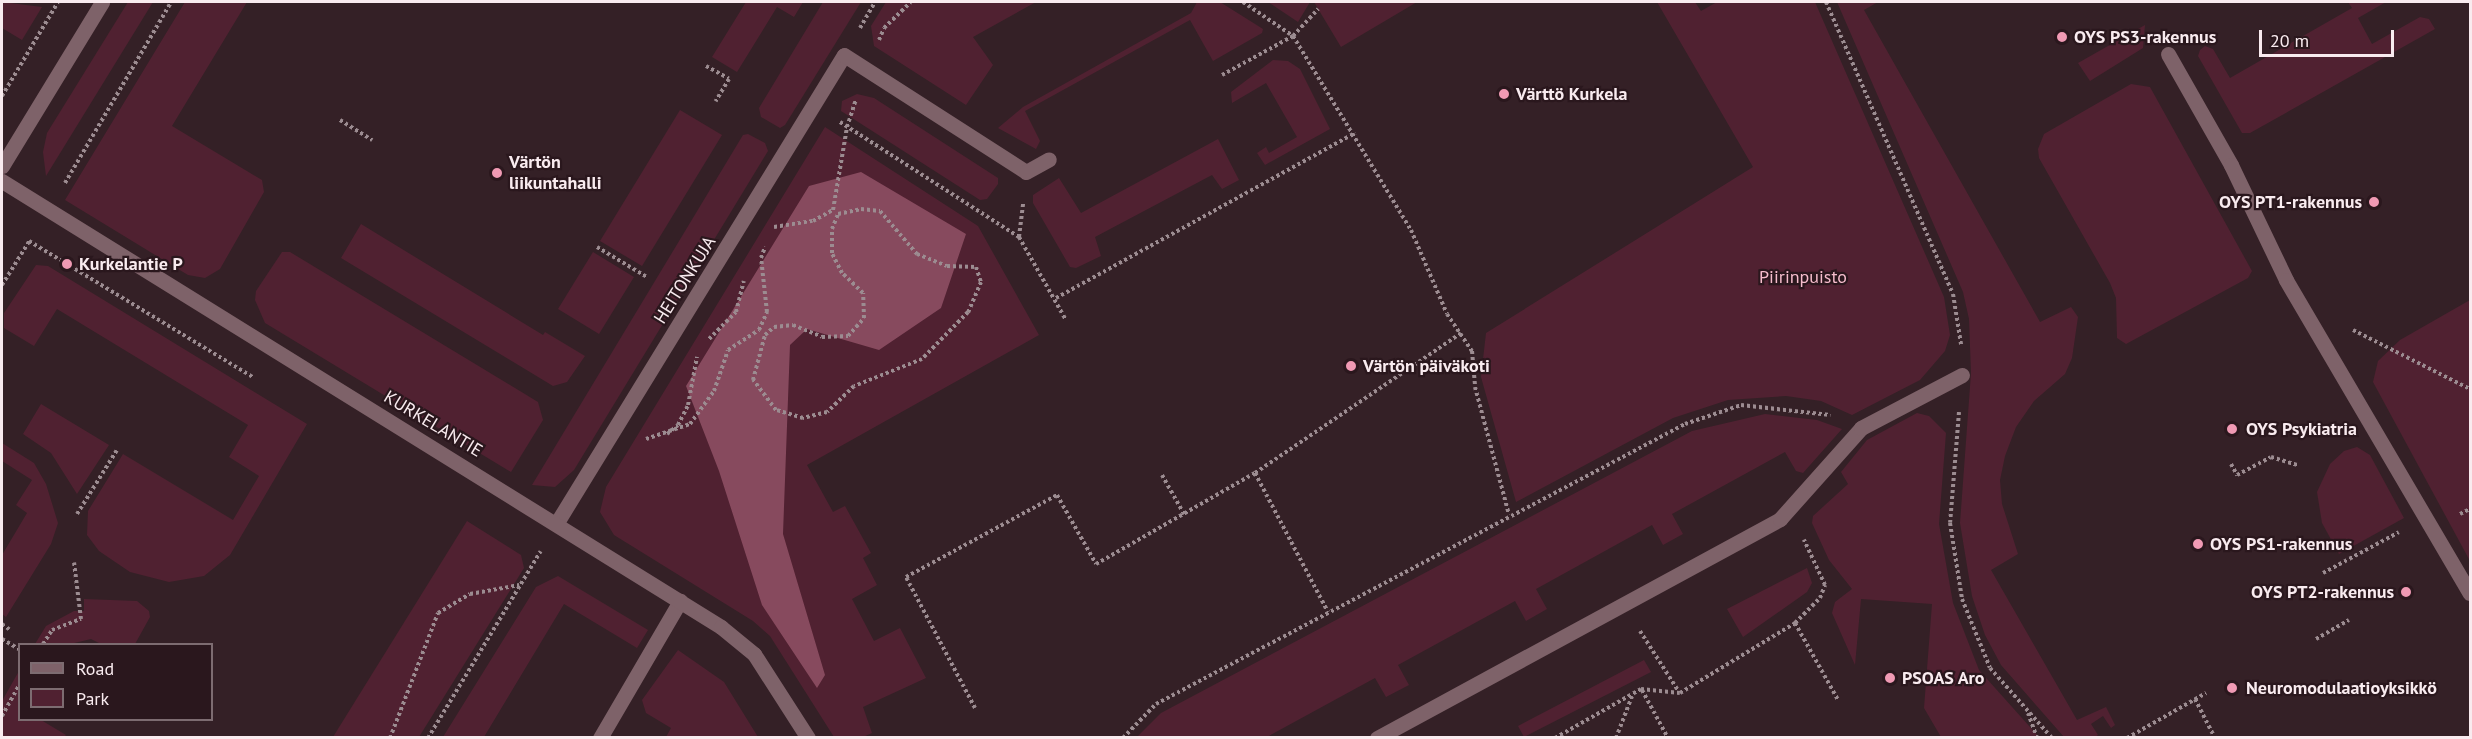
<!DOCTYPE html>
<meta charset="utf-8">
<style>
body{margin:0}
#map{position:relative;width:2472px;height:739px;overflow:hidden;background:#342026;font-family:"PT Sans",sans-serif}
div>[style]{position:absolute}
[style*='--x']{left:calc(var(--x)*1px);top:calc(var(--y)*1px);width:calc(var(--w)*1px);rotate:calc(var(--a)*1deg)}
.green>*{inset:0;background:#502131}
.forest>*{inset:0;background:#874a5e}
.path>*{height:4px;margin-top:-2px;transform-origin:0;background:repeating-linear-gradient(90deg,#9c8c91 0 3px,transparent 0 6px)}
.lane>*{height:15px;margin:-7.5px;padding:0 7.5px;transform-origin:7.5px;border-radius:7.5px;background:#7e6269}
.street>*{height:15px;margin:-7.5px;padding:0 7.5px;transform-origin:7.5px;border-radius:7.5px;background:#7e6269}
.dots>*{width:16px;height:16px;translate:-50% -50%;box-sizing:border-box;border:3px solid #2a171d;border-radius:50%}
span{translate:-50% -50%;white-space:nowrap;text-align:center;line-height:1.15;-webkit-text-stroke:4.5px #2a171d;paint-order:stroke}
.poi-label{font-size:18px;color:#f9ebef;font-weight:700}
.left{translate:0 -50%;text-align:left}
.right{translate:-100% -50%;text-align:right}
.park-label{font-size:18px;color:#f5bccc}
.street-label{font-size:18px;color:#f9ebef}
.frame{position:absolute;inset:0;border:3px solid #f9ebef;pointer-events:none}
.legend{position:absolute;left:18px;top:643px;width:195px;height:78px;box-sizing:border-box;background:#2a171d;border:2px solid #7d6c71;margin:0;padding:8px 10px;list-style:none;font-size:18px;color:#f9ebef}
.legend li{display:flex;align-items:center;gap:12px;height:30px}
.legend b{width:30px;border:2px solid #7d6c71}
.scale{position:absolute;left:2259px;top:30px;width:135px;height:27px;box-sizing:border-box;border:3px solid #f9ebef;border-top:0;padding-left:8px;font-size:18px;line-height:21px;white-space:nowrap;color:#f9ebef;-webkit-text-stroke:4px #2a171d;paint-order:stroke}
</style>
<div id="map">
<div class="green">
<i style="clip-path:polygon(2px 2px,42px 7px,22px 40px,2px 28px)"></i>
<i style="clip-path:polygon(128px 2px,153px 2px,46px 176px,43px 152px,47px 133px)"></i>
<i style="clip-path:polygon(185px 2px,247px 2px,172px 126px,262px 180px,264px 192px,220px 269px,205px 278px,188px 275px,65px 200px)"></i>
<i style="clip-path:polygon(746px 2px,803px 2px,794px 17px,777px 7px,737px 72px,712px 57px)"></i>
<i style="clip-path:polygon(823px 2px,861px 2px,785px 125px,780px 128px,761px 117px,759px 108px)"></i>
<i style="clip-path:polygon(886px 2px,1036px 2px,973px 37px,993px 65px,966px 105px,874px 46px,871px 26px)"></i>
<i style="clip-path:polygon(1197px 2px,1220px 2px,1263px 29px,1262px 33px,1213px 61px,1190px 20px,1025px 111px,1040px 141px,1036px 149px,998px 128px,1023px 107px,1191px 13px)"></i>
<i style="clip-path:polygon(1268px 2px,1310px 2px,1298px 22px)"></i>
<i style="clip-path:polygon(1314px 2px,1417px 2px,1341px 47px)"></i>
<i style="clip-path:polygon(1657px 2px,1695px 2px,1701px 11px,1717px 2px,1815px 2px,1944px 297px,1950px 335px,1945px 351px,1920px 380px,1852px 415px,1821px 401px,1786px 396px,1728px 400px,1673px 418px,1516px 502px,1481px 377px,1486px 333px,1753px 167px)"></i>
<i style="clip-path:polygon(1837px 2px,1878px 2px,1864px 10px,2040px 322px,2071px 307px,2078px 317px,2072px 358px,2065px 374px,2034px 401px,2016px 427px,2005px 456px,2000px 480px,2002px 504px,2018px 554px,1991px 570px,2077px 720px,2106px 707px,2115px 725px,2111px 728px,2103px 716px,2091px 724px,2098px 735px,2095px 737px,2064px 737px,2001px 665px,1985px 635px,1972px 596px,1960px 523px,1971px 373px,1969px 319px,1963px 292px)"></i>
<i style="clip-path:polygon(2348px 2px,2386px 2px,2358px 18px,2372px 44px,2420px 17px,2429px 19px,2435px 29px,2250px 133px,2242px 133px,2198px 56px,2200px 50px,2205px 46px,2213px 49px,2230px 78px,2352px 8px)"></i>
<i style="clip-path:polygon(2145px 25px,2143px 48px,2090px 81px,2078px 63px)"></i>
<i style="clip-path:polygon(1273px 60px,1288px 61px,1300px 69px,1330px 129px,1265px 165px,1257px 153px,1266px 147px,1269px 153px,1297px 137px,1266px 83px,1232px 103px,1231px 92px)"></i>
<i style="clip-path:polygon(2131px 84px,2150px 87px,2252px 271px,2248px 278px,2126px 344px,2117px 338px,2116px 298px,2110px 283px,2039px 158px,2038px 149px,2044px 134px)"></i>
<i style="clip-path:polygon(857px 94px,874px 98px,998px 178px,998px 184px,987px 199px,980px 200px,841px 111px,842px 101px)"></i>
<i style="clip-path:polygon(680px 110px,722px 135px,642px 266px,600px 241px)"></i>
<i style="clip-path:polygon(825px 127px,978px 226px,1039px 335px,807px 465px,833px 512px,845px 506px,871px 553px,863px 558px,877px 585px,852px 599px,874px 641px,900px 628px,926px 678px,863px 707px,872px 733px,863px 737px,834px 737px,770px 636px,753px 621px,614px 535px,600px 512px,606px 487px)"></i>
<i style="clip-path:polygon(748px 134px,765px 143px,768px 151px,574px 470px,555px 487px,532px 485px,743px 135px)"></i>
<i style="clip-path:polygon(1218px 139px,1239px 180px,1222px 189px,1212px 175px,1095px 237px,1101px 256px,1076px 268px,1070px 267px,1033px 203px,1033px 195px,1059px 178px,1081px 213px)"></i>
<i style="clip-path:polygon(361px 224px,543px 335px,545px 332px,585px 356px,567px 382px,553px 386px,341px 258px)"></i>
<i style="clip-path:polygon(282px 252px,290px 252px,538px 402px,543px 420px,511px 472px,265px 323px,255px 300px,256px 291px)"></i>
<i style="clip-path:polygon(593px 252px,634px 277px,599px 334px,558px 309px)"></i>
<i style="clip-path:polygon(36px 265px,48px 266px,307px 424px,230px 555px,204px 576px,169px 582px,130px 572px,99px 551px,87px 535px,88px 511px,123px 454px,233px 520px,259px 476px,229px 457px,248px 425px,57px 309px,34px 346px,4px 328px,4px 313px)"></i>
<i style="clip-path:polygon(2470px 300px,2470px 561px,2373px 382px,2378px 361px,2400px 340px)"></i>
<i style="clip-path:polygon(41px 404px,109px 445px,77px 494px,51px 453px,23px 434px)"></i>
<i style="clip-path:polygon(1917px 413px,1929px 416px,1946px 433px,1939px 524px,1953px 603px,1979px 670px,2039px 737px,1941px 737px,1924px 708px,1932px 604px,1861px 599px,1855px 665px,1832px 613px,1835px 602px,1852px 589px,1829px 560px,1812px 523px,1813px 516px,1848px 484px,1841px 472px,1867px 440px)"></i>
<i style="clip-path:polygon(1765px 414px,1817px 420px,1842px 429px,1803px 473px,1796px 471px,1785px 452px,1672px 514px,1683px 534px,1663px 545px,1652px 525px,1536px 589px,1547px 609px,1526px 621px,1515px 601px,1398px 665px,1409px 685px,1386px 697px,1375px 678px,1267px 737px,1137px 737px,1161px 713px,1692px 431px)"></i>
<i style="clip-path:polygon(2px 443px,34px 463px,46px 484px,58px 523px,51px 544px,6px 617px,2px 614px,2px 555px,27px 513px,16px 505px,32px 480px,2px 461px)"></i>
<i style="clip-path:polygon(2357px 447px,2370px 455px,2404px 518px,2339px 554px,2322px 523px,2317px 492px,2330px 464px,2344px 451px)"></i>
<i style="clip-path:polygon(467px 521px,521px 555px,524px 568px,419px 737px,333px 737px)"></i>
<i style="clip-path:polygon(1807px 568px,1812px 583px,1807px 592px,1743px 637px,1727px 609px)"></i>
<i style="clip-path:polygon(558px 576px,648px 630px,637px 648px,564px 604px,484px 737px,443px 737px,536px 587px)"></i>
<i style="clip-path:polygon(84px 599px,137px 601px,149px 611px,150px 617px,135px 644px,101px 644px,91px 639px,70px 644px,35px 644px,46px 626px,74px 611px,84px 611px)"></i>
<i style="clip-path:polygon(678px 650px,724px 682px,758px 737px,666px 737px,671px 728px,646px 713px,642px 700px)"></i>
<i style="clip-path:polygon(1644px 660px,1651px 672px,1524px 737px,1518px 726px)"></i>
<i style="clip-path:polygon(19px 671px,20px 720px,41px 720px,66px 735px,64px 737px,2px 737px,2px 701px)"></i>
</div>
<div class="forest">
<i style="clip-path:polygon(861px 172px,966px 234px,941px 308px,879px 350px,807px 329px,790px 345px,783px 534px,825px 675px,817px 688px,762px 605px,719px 471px,686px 386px,809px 186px)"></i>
</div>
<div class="path">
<i style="--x:1243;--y:2;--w:60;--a:34.2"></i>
<i style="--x:1293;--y:36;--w:227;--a:58.7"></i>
<i style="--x:1411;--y:230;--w:91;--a:66.8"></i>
<i style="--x:1447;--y:314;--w:45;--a:56"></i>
<i style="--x:1472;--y:351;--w:36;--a:85"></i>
<i style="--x:1475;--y:387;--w:132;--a:75.1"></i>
<i style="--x:1826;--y:2;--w:318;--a:66.5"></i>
<i style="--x:1953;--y:294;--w:51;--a:80.9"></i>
<i style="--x:860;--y:28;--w:30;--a:-60"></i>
<i style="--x:879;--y:40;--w:13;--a:-67"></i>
<i style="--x:884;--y:28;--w:37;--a:-44"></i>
<i style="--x:706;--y:66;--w:26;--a:29"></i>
<i style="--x:729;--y:79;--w:26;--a:121"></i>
<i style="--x:1222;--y:75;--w:81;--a:-28.8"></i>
<i style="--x:1293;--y:36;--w:37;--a:-47"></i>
<i style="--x:2;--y:96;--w:109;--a:-59.2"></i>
<i style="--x:340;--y:120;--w:38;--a:32"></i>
<i style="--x:840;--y:122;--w:213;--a:32.7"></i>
<i style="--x:1019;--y:237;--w:95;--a:60.5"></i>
<i style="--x:65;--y:183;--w:210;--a:-59.6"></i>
<i style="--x:861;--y:209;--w:19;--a:6"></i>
<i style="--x:880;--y:211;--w:57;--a:49.3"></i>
<i style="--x:917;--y:254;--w:32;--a:22"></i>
<i style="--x:947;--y:266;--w:29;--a:2"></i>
<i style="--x:976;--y:267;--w:16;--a:72"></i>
<i style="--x:981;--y:282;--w:33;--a:113"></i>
<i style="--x:968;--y:312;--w:66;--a:134.4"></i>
<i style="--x:922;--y:359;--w:73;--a:158.3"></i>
<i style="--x:854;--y:386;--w:37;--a:136"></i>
<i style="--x:827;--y:412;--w:25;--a:166"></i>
<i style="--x:803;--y:418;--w:28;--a:-163"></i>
<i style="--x:776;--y:410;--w:38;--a:-127"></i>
<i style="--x:753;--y:380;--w:47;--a:-75.1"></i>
<i style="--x:765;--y:335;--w:12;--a:-42"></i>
<i style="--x:774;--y:327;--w:19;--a:-6"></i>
<i style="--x:793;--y:325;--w:31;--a:22"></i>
<i style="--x:822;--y:337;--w:26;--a:-2"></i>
<i style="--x:848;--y:336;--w:24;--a:-48"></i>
<i style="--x:864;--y:318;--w:25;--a:-92"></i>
<i style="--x:863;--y:293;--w:29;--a:-136"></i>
<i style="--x:842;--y:273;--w:22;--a:-117"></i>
<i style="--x:832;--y:253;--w:24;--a:-90"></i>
<i style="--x:832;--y:229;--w:16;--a:-68"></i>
<i style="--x:838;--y:214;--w:24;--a:-12"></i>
<i style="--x:774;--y:227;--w:39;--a:-9"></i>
<i style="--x:813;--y:221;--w:23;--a:-29"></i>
<i style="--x:833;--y:210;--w:84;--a:-80.4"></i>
<i style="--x:847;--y:127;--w:28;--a:-72"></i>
<i style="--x:1019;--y:237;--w:35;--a:-83"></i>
<i style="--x:29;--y:241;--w:263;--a:31.3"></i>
<i style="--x:597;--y:247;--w:58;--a:31"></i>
<i style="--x:2;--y:285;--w:53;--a:-58.1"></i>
<i style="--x:1056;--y:298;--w:342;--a:-28.9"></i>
<i style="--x:2353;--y:330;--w:131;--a:26.8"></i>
<i style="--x:709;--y:339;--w:38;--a:-45"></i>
<i style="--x:736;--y:312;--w:32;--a:-76"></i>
<i style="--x:1959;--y:412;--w:111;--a:94.6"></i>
<i style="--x:1950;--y:523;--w:77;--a:81"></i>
<i style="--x:1962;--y:599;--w:74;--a:67.9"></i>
<i style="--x:1990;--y:668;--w:94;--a:48.5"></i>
<i style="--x:667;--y:434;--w:14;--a:-39"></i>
<i style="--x:678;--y:425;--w:22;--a:-63"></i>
<i style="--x:688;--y:405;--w:49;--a:-79.4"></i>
<i style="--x:646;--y:439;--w:46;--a:-18.8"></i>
<i style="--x:690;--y:424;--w:41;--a:-54"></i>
<i style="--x:714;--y:391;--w:43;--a:-71.1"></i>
<i style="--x:728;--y:350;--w:37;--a:-33"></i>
<i style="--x:759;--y:330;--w:20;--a:-66"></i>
<i style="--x:767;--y:312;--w:54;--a:-96.3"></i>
<i style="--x:761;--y:258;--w:12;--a:-70"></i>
<i style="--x:2231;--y:464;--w:13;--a:61"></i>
<i style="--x:2237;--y:475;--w:38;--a:-28"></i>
<i style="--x:2271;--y:457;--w:28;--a:17"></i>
<i style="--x:1255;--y:473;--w:157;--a:62.3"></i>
<i style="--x:1162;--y:475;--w:45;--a:60.6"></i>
<i style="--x:77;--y:514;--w:75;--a:-58"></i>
<i style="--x:2460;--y:514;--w:11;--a:-27"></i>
<i style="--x:2323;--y:573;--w:86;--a:-28.3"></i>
<i style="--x:1795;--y:623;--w:88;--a:60.8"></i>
<i style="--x:2;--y:624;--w:9;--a:36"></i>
<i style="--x:1640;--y:631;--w:72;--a:57.4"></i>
<i style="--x:2;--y:639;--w:21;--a:31"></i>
<i style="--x:2316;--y:639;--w:38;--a:-30"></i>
<i style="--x:43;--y:644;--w:17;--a:-57"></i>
<i style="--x:52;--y:630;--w:31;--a:-21"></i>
<i style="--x:81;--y:619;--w:57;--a:-97"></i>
<i style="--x:1642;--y:690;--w:55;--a:61.6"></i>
<i style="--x:2195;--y:699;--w:44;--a:62.9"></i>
<i style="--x:975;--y:708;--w:148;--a:-117.8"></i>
<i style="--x:906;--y:577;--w:172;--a:-28.5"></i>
<i style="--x:1057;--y:495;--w:79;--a:60.5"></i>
<i style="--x:1096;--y:564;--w:183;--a:-29.8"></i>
<i style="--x:1255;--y:473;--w:249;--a:-34.2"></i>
<i style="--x:2028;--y:713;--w:27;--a:70"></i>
<i style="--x:2;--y:716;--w:37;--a:-61"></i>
<i style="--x:390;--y:738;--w:134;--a:-69"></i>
<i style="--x:438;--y:613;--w:37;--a:-31"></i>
<i style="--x:470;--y:594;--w:50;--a:-10.4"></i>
<i style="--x:428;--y:738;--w:218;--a:-58.9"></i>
<i style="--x:1123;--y:738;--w:47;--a:-45.9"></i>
<i style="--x:1156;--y:704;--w:599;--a:-27.89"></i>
<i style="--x:1685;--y:424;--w:59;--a:-18.7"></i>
<i style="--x:1741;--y:405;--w:90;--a:6.4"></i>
<i style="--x:1555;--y:738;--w:99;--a:-29.7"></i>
<i style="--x:1641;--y:689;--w:39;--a:6"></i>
<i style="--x:1680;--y:693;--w:135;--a:-31.3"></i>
<i style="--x:1795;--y:623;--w:35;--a:-45"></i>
<i style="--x:1820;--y:598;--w:14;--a:-69"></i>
<i style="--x:1825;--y:585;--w:50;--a:-115"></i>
<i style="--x:1616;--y:738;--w:45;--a:-69.1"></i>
<i style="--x:2127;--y:738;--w:91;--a:-29.7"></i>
</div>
<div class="lane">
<i style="--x:2168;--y:54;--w:128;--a:60.4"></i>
<i style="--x:2231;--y:165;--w:127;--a:64.4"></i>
<i style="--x:2286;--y:280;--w:363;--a:59.6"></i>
<i style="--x:556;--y:524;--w:550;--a:-58.45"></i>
<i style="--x:844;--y:55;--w:216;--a:32.7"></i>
<i style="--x:1026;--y:172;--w:26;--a:-29"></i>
<i style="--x:600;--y:738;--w:159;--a:-59.7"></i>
<i style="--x:1377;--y:738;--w:459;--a:-28.5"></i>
<i style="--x:1780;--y:519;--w:122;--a:-48.3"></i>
<i style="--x:1861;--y:428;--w:114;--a:-27.7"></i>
</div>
<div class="street">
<i style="--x:2;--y:166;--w:192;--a:-58.6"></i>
<i style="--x:2;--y:181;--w:846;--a:31.81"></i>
<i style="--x:721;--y:627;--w:43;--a:39.3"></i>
<i style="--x:754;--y:654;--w:100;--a:57.3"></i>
</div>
<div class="dots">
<i style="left:2062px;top:37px;background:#f09ab4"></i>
<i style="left:1504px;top:94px;background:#f09ab4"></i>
<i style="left:497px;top:173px;background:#f09ab4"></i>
<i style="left:2374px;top:202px;background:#f09ab4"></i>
<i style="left:67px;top:264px;background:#f09ab4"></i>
<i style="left:1351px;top:366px;background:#f09ab4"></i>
<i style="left:2232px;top:429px;background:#f09ab4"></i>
<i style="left:2198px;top:544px;background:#f09ab4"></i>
<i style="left:2406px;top:592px;background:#f09ab4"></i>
<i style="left:1890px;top:678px;background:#f09ab4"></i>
<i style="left:2232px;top:688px;background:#f09ab4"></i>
</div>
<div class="poi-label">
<span class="left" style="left:2074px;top:37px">OYS PS3-rakennus</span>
<span class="left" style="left:1516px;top:94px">Värttö Kurkela</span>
<span class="left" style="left:509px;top:173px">Värtön<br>liikuntahalli</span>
<span class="right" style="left:2362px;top:202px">OYS PT1-rakennus</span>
<span class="left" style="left:79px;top:264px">Kurkelantie P</span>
<span class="left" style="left:1363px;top:366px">Värtön päiväkoti</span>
<span class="left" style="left:2246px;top:429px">OYS Psykiatria</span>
<span class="left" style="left:2210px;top:544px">OYS PS1-rakennus</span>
<span class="right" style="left:2394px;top:592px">OYS PT2-rakennus</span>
<span class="left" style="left:1902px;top:678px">PSOAS Aro</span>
<span class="left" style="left:2246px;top:688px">Neuromodulaatioyksikkö</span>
</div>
<div class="park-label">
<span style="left:1803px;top:277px">Piirinpuisto</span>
</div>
<div class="street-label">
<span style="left:685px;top:280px;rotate:-58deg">HEITONKUJA</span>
<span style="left:433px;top:424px;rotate:31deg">KURKELANTIE</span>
</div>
<div class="frame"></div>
<ul class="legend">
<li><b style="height:8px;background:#7e6269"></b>Road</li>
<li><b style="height:16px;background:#502131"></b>Park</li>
</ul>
<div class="scale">20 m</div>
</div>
